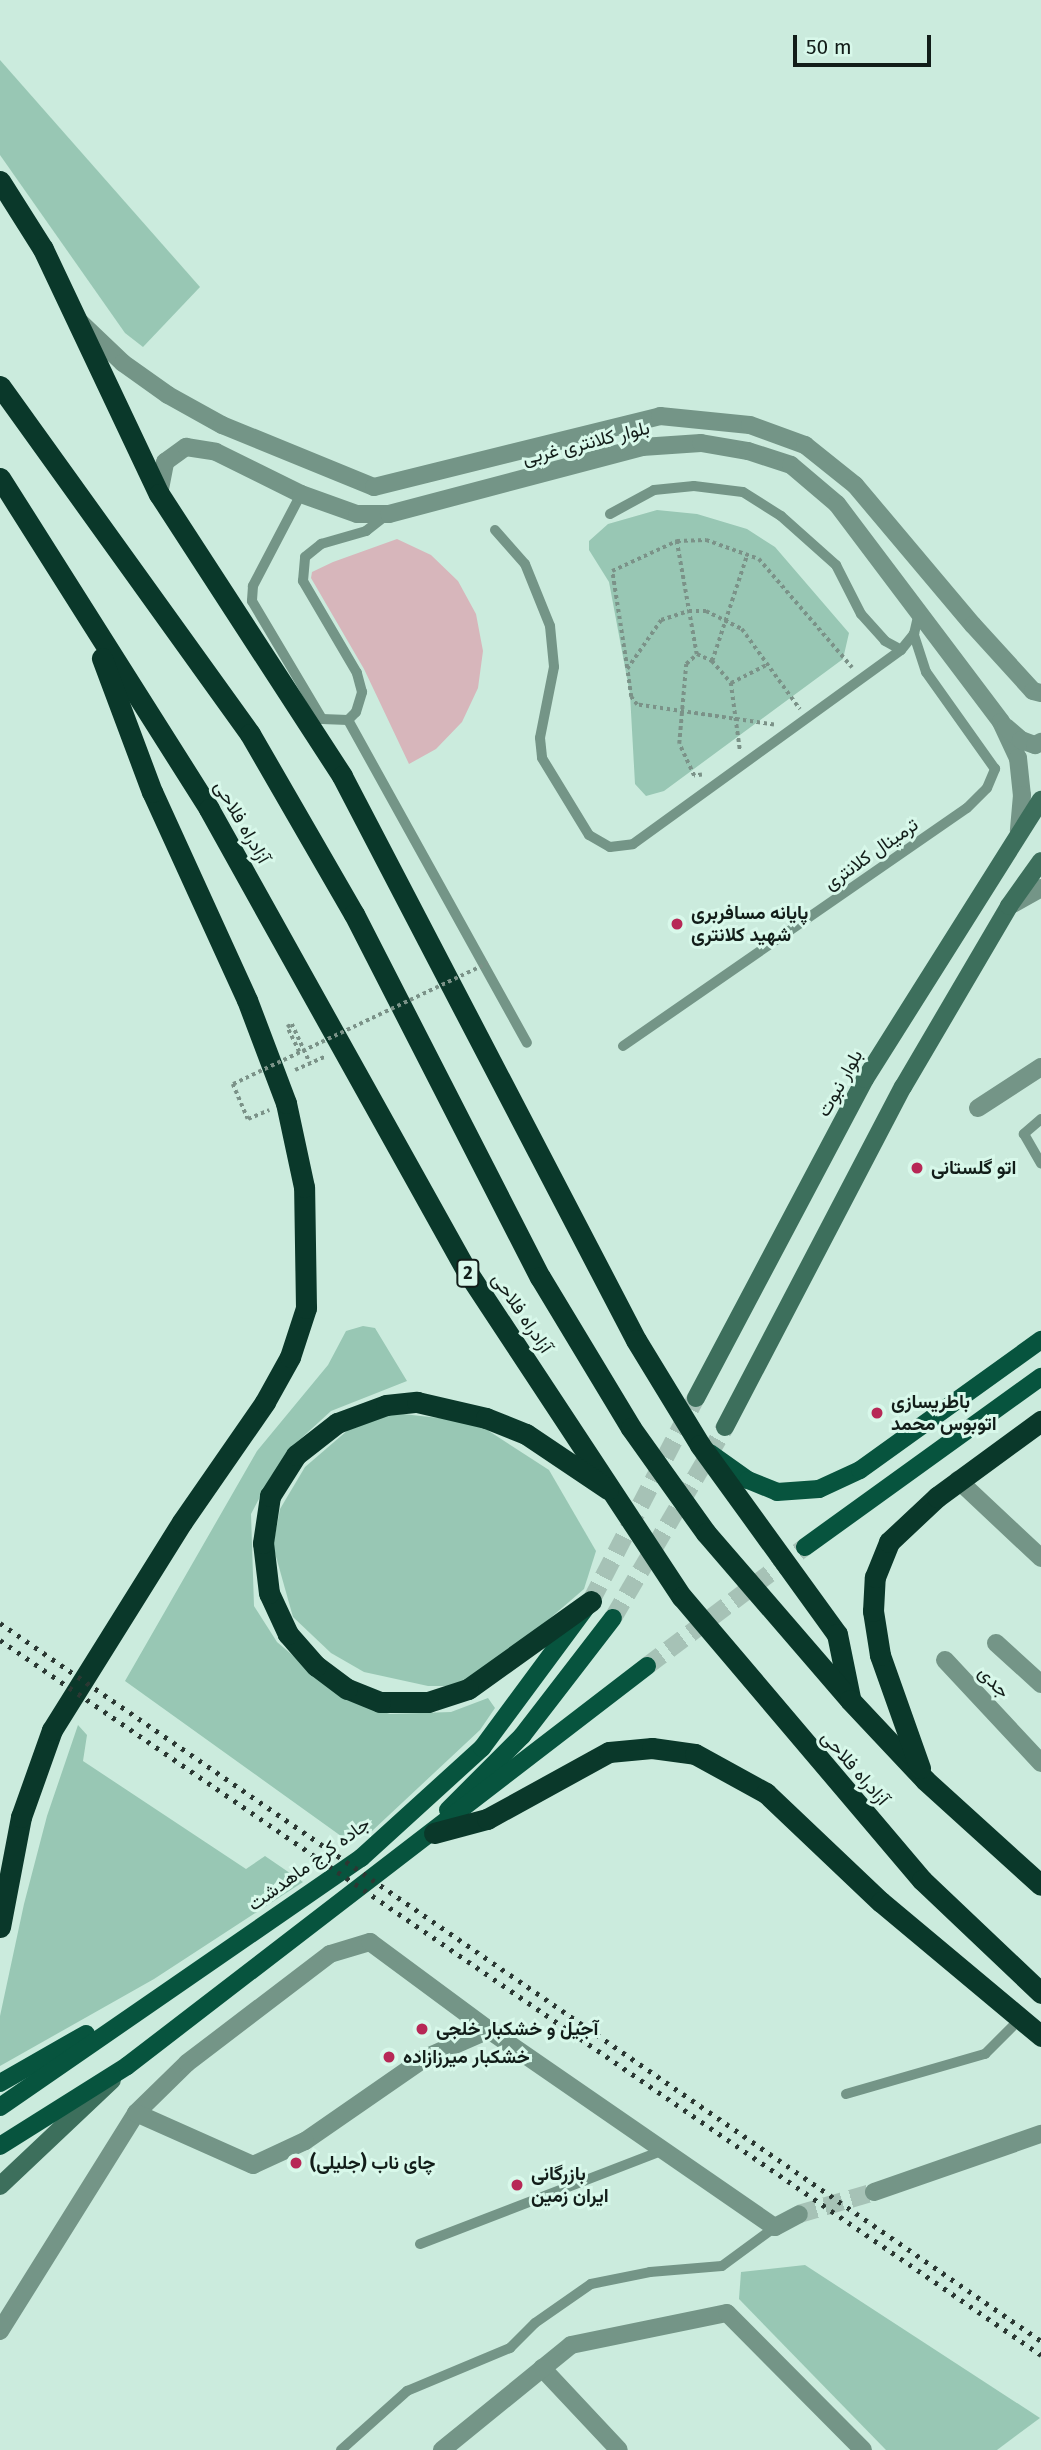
<!DOCTYPE html>
<meta charset="utf-8">
<style>
body{margin:0}
#map{position:relative;width:1041px;height:2450px;overflow:hidden;background:#cbebdd;font-family:"Fira Sans",Vazirmatn,sans-serif}
div>[style]{position:absolute}
[style*='--x']{left:calc(var(--x)*1px);top:calc(var(--y)*1px);width:calc(var(--w)*1px);rotate:calc(var(--a)*1deg)}
.green>*{inset:0;background:#98c7b4}
.building>*{inset:0;background:#d7b6bb}
.minor-tunnel>*{height:18px;margin-top:-9px;transform-origin:0;background:repeating-linear-gradient(90deg,#a6c2b6 0 18px,transparent 0 27px)}
.secondary-tunnel>*{height:18px;margin-top:-9px;transform-origin:0;background:repeating-linear-gradient(90deg,#a6c2b6 0 18px,transparent 0 27px)}
.primary-tunnel>*{height:18px;margin-top:-9px;transform-origin:0;background:repeating-linear-gradient(90deg,#a6c2b6 0 18px,transparent 0 27px)}
.path>*{height:3.5px;margin-top:-1.75px;transform-origin:0;background:repeating-linear-gradient(90deg,#7b9288 0 3.5px,transparent 0 7px)}
.service>*{height:10px;margin:-5px;padding:0 5px;transform-origin:5px;border-radius:5px;background:#749587}
.minor>*{height:18px;margin:-9px;padding:0 9px;transform-origin:9px;border-radius:9px;background:#749587}
.tertiary>*{height:18px;margin:-9px;padding:0 9px;transform-origin:9px;border-radius:9px;background:#749587}
.secondary>*{height:18px;margin:-9px;padding:0 9px;transform-origin:9px;border-radius:9px;background:#3d6f5c}
.primary>*{height:18px;margin:-9px;padding:0 9px;transform-origin:9px;border-radius:9px;background:#07543e}
.motorway>*{height:21px;margin:-10.5px;padding:0 10.5px;transform-origin:10.5px;border-radius:10.5px;background:#0a382a}
.rail>*{height:5px;margin-top:-2.5px;transform-origin:0;background:repeating-linear-gradient(90deg,#2b3833 0 3.5px,transparent 0 10.5px)}
.path-bridge>*{height:3.5px;margin-top:-1.75px;transform-origin:0;background:repeating-linear-gradient(90deg,#7b9288 0 3.5px,transparent 0 7px)}
.dots>*{width:19px;height:19px;translate:-50% -50%;box-sizing:border-box;border:4px solid #d8f8ea;border-radius:50%}
span{translate:-50% -50%;white-space:nowrap;text-align:center;line-height:1.15;-webkit-text-stroke:6px #d8f8ea;paint-order:stroke}
.shield-label span{padding:2px 5px;background:#d8f8ea;border:2px solid;border-radius:5px;-webkit-text-stroke-width:0}
.shield-label{font-size:18px;color:#121d19;font-weight:700}
.street-label{font-size:19px;color:#121d19}
.poi-label{font-size:19px;color:#121d19;font-weight:700}
.left{translate:0 -50%;text-align:left}
.scale{position:absolute;left:793px;top:35px;width:138px;height:32px;box-sizing:border-box;border:4px solid #121d19;border-top:0;padding-left:9px;font-size:21px;line-height:24px;white-space:nowrap;color:#121d19;-webkit-text-stroke:5px #d8f8ea;paint-order:stroke}
</style>
<div id="map">
<div class="green">
<i style="clip-path:polygon(0 60px,200px 287px,143px 347px,125px 333px,0 155px)"></i>
<i style="clip-path:polygon(657px 510px,697px 514px,747px 529px,775px 547px,849px 633px,843px 659px,664px 791px,646px 796px,635px 784px,630px 694px,609px 582px,589px 550px,589px 541px,608px 524px)"></i>
<i style="clip-path:polygon(363px 1326px,375px 1328px,407px 1381px,331px 1411px,295px 1444px,270px 1478px,251px 1514px,254px 1606px,277px 1642px,344px 1699px,390px 1714px,451px 1712px,488px 1698px,495px 1708px,480px 1730px,372px 1831px,341px 1836px,125px 1681px,257px 1451px,328px 1365px,346px 1331px)"></i>
<i style="clip-path:polygon(394px 1413px,475px 1422px,549px 1470px,596px 1551px,584px 1589px,519px 1645px,458px 1686px,428px 1686px,364px 1672px,331px 1653px,293px 1617px,273px 1546px,280px 1509px,305px 1467px,348px 1430px)"></i>
<i style="clip-path:polygon(78px 1725px,87px 1735px,83px 1761px,246px 1869px,265px 1856px,303px 1882px,154px 1979px,0 2066px,0 2016px,24px 1904px,47px 1816px)"></i>
<i style="clip-path:polygon(805px 2265px,1040px 2418px,997px 2450px,886px 2450px,739px 2299px,741px 2272px)"></i>
</div>
<div class="building">
<i style="clip-path:polygon(397px 539px,431px 555px,458px 581px,476px 614px,483px 651px,478px 688px,462px 722px,436px 749px,409px 764px,364px 669px,311px 578px,312px 572px,333px 562px)"></i>
</div>
<div class="minor-tunnel">
<i style="--x:799;--y:2214;--w:78;--a:-16.3"></i>
</div>
<div class="secondary-tunnel">
<i style="--x:591;--y:1601;--w:229;--a:-62.7"></i>
<i style="--x:613;--y:1618;--w:221;--a:-59.6"></i>
</div>
<div class="primary-tunnel">
<i style="--x:647;--y:1666;--w:198;--a:-37"></i>
</div>
<div class="path">
<i style="--x:677;--y:541;--w:115;--a:80"></i>
<i style="--x:712;--y:661;--w:112;--a:-71.7"></i>
<i style="--x:627;--y:668;--w:98;--a:-98.8"></i>
<i style="--x:612;--y:571;--w:72;--a:-24.8"></i>
<i style="--x:677;--y:541;--w:29;--a:-2"></i>
<i style="--x:706;--y:540;--w:56;--a:19.7"></i>
<i style="--x:759;--y:559;--w:143;--a:49.3"></i>
<i style="--x:731;--y:683;--w:39;--a:-27"></i>
<i style="--x:774;--y:725;--w:138;--a:-171.7"></i>
<i style="--x:637;--y:705;--w:10;--a:-127"></i>
<i style="--x:631;--y:697;--w:28;--a:-98"></i>
<i style="--x:627;--y:669;--w:60;--a:-55.2"></i>
<i style="--x:661;--y:620;--w:29;--a:-18"></i>
<i style="--x:689;--y:611;--w:17;--a:0"></i>
<i style="--x:706;--y:611;--w:40;--a:26.6"></i>
<i style="--x:742;--y:629;--w:99;--a:54.1"></i>
<i style="--x:702;--y:775;--w:8;--a:173"></i>
<i style="--x:694;--y:776;--w:35;--a:-115"></i>
<i style="--x:679;--y:744;--w:80;--a:-85"></i>
<i style="--x:686;--y:664;--w:15;--a:-42"></i>
<i style="--x:697;--y:654;--w:17;--a:25"></i>
<i style="--x:712;--y:661;--w:29;--a:49"></i>
<i style="--x:731;--y:683;--w:68;--a:82.3"></i>
<i style="--x:299;--y:1052;--w:28;--a:-116"></i>
<i style="--x:287;--y:1027;--w:6;--a:-31"></i>
<i style="--x:292;--y:1024;--w:43;--a:65.2"></i>
<i style="--x:295;--y:1070;--w:34;--a:-24"></i>
<i style="--x:233;--y:1084;--w:38;--a:67"></i>
<i style="--x:248;--y:1119;--w:23;--a:-23"></i>
</div>
<div class="service">
<i style="--x:301;--y:494;--w:104;--a:117.6"></i>
<i style="--x:253;--y:586;--w:15;--a:94"></i>
<i style="--x:252;--y:601;--w:137;--a:59.3"></i>
<i style="--x:322;--y:719;--w:26;--a:2"></i>
<i style="--x:348;--y:720;--w:11;--a:-45"></i>
<i style="--x:356;--y:712;--w:21;--a:-73"></i>
<i style="--x:362;--y:692;--w:20;--a:-105"></i>
<i style="--x:357;--y:673;--w:107;--a:-120.4"></i>
<i style="--x:303;--y:581;--w:24;--a:-85"></i>
<i style="--x:305;--y:557;--w:21;--a:-39"></i>
<i style="--x:321;--y:544;--w:47;--a:-16.1"></i>
<i style="--x:366;--y:531;--w:28;--a:-38"></i>
<i style="--x:610;--y:514;--w:50;--a:-28.6"></i>
<i style="--x:654;--y:490;--w:40;--a:-5.7"></i>
<i style="--x:694;--y:486;--w:49;--a:7"></i>
<i style="--x:743;--y:492;--w:45;--a:32.3"></i>
<i style="--x:781;--y:516;--w:74;--a:41.7"></i>
<i style="--x:836;--y:565;--w:55;--a:63"></i>
<i style="--x:861;--y:614;--w:36;--a:48"></i>
<i style="--x:885;--y:641;--w:18;--a:29"></i>
<i style="--x:495;--y:530;--w:45;--a:48.6"></i>
<i style="--x:525;--y:564;--w:67;--a:68"></i>
<i style="--x:550;--y:626;--w:41;--a:84.4"></i>
<i style="--x:554;--y:667;--w:72;--a:101.2"></i>
<i style="--x:540;--y:738;--w:20;--a:84"></i>
<i style="--x:542;--y:758;--w:90;--a:58.6"></i>
<i style="--x:589;--y:835;--w:24;--a:30"></i>
<i style="--x:610;--y:847;--w:23;--a:-7"></i>
<i style="--x:633;--y:844;--w:331;--a:-35.9"></i>
<i style="--x:901;--y:650;--w:21;--a:-51"></i>
<i style="--x:914;--y:634;--w:23;--a:-77"></i>
<i style="--x:348;--y:720;--w:369;--a:61"></i>
<i style="--x:623;--y:1046;--w:418;--a:-34.7"></i>
<i style="--x:967;--y:808;--w:28;--a:-45"></i>
<i style="--x:987;--y:788;--w:21;--a:-67"></i>
<i style="--x:995;--y:769;--w:119;--a:-125.4"></i>
<i style="--x:926;--y:672;--w:40;--a:-108"></i>
<i style="--x:1041;--y:1119;--w:23;--a:139"></i>
<i style="--x:1024;--y:1134;--w:34;--a:60"></i>
<i style="--x:846;--y:2094;--w:145;--a:-16.1"></i>
<i style="--x:985;--y:2054;--w:48;--a:-45"></i>
<i style="--x:420;--y:2244;--w:261;--a:-21.1"></i>
<i style="--x:341;--y:2450;--w:89;--a:-41.8"></i>
<i style="--x:407;--y:2391;--w:112;--a:-22.7"></i>
<i style="--x:510;--y:2348;--w:35;--a:-45"></i>
<i style="--x:535;--y:2323;--w:68;--a:-34.9"></i>
<i style="--x:591;--y:2284;--w:60;--a:-11.5"></i>
<i style="--x:650;--y:2272;--w:72;--a:-4.8"></i>
<i style="--x:722;--y:2266;--w:66;--a:-36.3"></i>
</div>
<div class="minor">
<i style="--x:978;--y:1108;--w:75;--a:-33.1"></i>
<i style="--x:958;--y:1480;--w:114;--a:43.2"></i>
<i style="--x:996;--y:1643;--w:61;--a:42.3"></i>
<i style="--x:945;--y:1660;--w:141;--a:47"></i>
<i style="--x:489;--y:2030;--w:347;--a:34.6"></i>
<i style="--x:775;--y:2227;--w:27;--a:-28"></i>
<i style="--x:874;--y:2192;--w:177;--a:-19.2"></i>
<i style="--x:0;--y:2331;--w:257;--a:-58"></i>
<i style="--x:136;--y:2113;--w:71;--a:-44.4"></i>
<i style="--x:187;--y:2063;--w:180;--a:-37.3"></i>
<i style="--x:330;--y:1954;--w:42;--a:-16.7"></i>
<i style="--x:370;--y:1942;--w:148;--a:36.5"></i>
<i style="--x:489;--y:2030;--w:70;--a:156.4"></i>
<i style="--x:425;--y:2058;--w:146;--a:145.3"></i>
<i style="--x:305;--y:2141;--w:57;--a:155.2"></i>
<i style="--x:253;--y:2165;--w:128;--a:-156"></i>
<i style="--x:542;--y:2368;--w:112;--a:46.8"></i>
<i style="--x:442;--y:2450;--w:166;--a:-39.1"></i>
<i style="--x:571;--y:2345;--w:159;--a:-11.6"></i>
<i style="--x:727;--y:2313;--w:193;--a:45.2"></i>
</div>
<div class="tertiary">
<i style="--x:81;--y:323;--w:58;--a:43.6"></i>
<i style="--x:123;--y:363;--w:55;--a:35.4"></i>
<i style="--x:168;--y:395;--w:62;--a:29.1"></i>
<i style="--x:222;--y:425;--w:164;--a:22.2"></i>
<i style="--x:374;--y:487;--w:295;--a:-13.9"></i>
<i style="--x:660;--y:416;--w:90;--a:5.7"></i>
<i style="--x:750;--y:425;--w:59;--a:20"></i>
<i style="--x:805;--y:445;--w:64;--a:38.7"></i>
<i style="--x:855;--y:485;--w:183;--a:49.9"></i>
<i style="--x:973;--y:625;--w:89;--a:47.7"></i>
<i style="--x:1033;--y:691;--w:8;--a:14"></i>
<i style="--x:159;--y:494;--w:33;--a:-79"></i>
<i style="--x:165;--y:462;--w:26;--a:-36"></i>
<i style="--x:186;--y:447;--w:30;--a:9"></i>
<i style="--x:216;--y:452;--w:95;--a:26.3"></i>
<i style="--x:301;--y:494;--w:59;--a:19.7"></i>
<i style="--x:357;--y:514;--w:32;--a:0"></i>
<i style="--x:389;--y:514;--w:262;--a:-14.8"></i>
<i style="--x:642;--y:447;--w:59;--a:-3.9"></i>
<i style="--x:701;--y:443;--w:48;--a:9.7"></i>
<i style="--x:748;--y:451;--w:45;--a:18"></i>
<i style="--x:791;--y:465;--w:60;--a:40.3"></i>
<i style="--x:837;--y:504;--w:273;--a:53"></i>
<i style="--x:1001;--y:722;--w:40;--a:65"></i>
<i style="--x:1018;--y:758;--w:37;--a:84"></i>
<i style="--x:1022;--y:795;--w:36;--a:95"></i>
<i style="--x:1006;--y:727;--w:20;--a:41"></i>
<i style="--x:1021;--y:740;--w:15;--a:20"></i>
<i style="--x:1035;--y:745;--w:7;--a:-27"></i>
<i style="--x:1009;--y:906;--w:37;--a:-29"></i>
</div>
<div class="secondary">
<i style="--x:696;--y:1398;--w:361;--a:-62.1"></i>
<i style="--x:865;--y:1079;--w:330;--a:-57.8"></i>
<i style="--x:725;--y:1427;--w:384;--a:-62.4"></i>
<i style="--x:903;--y:1087;--w:210;--a:-59.6"></i>
<i style="--x:1009;--y:906;--w:55;--a:-54.6"></i>
<i style="--x:0;--y:2186;--w:154;--a:-43.4"></i>
</div>
<div class="primary">
<i style="--x:710;--y:1453;--w:47;--a:35.4"></i>
<i style="--x:748;--y:1480;--w:31;--a:22"></i>
<i style="--x:777;--y:1492;--w:42;--a:-4.1"></i>
<i style="--x:819;--y:1489;--w:45;--a:-24.9"></i>
<i style="--x:860;--y:1470;--w:223;--a:-35.7"></i>
<i style="--x:805;--y:1547;--w:291;--a:-35.8"></i>
<i style="--x:448;--y:1810;--w:105;--a:-45"></i>
<i style="--x:522;--y:1736;--w:149;--a:-52.4"></i>
<i style="--x:0;--y:2083;--w:99;--a:-29.7"></i>
<i style="--x:0;--y:2107;--w:439;--a:-34.6"></i>
<i style="--x:361;--y:1858;--w:164;--a:-42.3"></i>
<i style="--x:482;--y:1748;--w:173;--a:-53.5"></i>
<i style="--x:0;--y:2146;--w:150;--a:-32.2"></i>
<i style="--x:127;--y:2066;--w:656;--a:-37.57"></i>
</div>
<div class="motorway">
<i style="--x:0;--y:181;--w:80;--a:57.7"></i>
<i style="--x:43;--y:249;--w:271;--a:64.7"></i>
<i style="--x:159;--y:494;--w:336;--a:57"></i>
<i style="--x:342;--y:776;--w:636;--a:62.47"></i>
<i style="--x:636;--y:1340;--w:123;--a:58.6"></i>
<i style="--x:700;--y:1445;--w:233;--a:54.1"></i>
<i style="--x:837;--y:1634;--w:65;--a:78.5"></i>
<i style="--x:0;--y:386;--w:428;--a:54.3"></i>
<i style="--x:250;--y:734;--w:208;--a:60"></i>
<i style="--x:354;--y:914;--w:408;--a:62.9"></i>
<i style="--x:540;--y:1277;--w:176;--a:58.9"></i>
<i style="--x:631;--y:1428;--w:129;--a:54.5"></i>
<i style="--x:706;--y:1533;--w:221;--a:49.2"></i>
<i style="--x:850;--y:1700;--w:110;--a:46.8"></i>
<i style="--x:925;--y:1780;--w:156;--a:42.2"></i>
<i style="--x:0;--y:478;--w:391;--a:57.7"></i>
<i style="--x:209;--y:809;--w:528;--a:60.86"></i>
<i style="--x:466;--y:1270;--w:392;--a:56.6"></i>
<i style="--x:682;--y:1597;--w:371;--a:49.7"></i>
<i style="--x:922;--y:1880;--w:164;--a:43.5"></i>
<i style="--x:591;--y:1601;--w:151;--a:144.4"></i>
<i style="--x:468;--y:1689;--w:42;--a:162"></i>
<i style="--x:428;--y:1702;--w:48;--a:180"></i>
<i style="--x:380;--y:1702;--w:35;--a:-158"></i>
<i style="--x:347;--y:1689;--w:39;--a:-143"></i>
<i style="--x:316;--y:1666;--w:43;--a:-131.2"></i>
<i style="--x:288;--y:1634;--w:45;--a:-114.9"></i>
<i style="--x:269;--y:1593;--w:50;--a:-96.8"></i>
<i style="--x:263;--y:1543;--w:48;--a:-81.5"></i>
<i style="--x:270;--y:1496;--w:49;--a:-57.6"></i>
<i style="--x:296;--y:1455;--w:52;--a:-38"></i>
<i style="--x:337;--y:1423;--w:52;--a:-20.2"></i>
<i style="--x:386;--y:1405;--w:31;--a:-6"></i>
<i style="--x:417;--y:1402;--w:71;--a:13.1"></i>
<i style="--x:486;--y:1418;--w:43;--a:21.8"></i>
<i style="--x:526;--y:1434;--w:99;--a:33.9"></i>
<i style="--x:920;--y:1768;--w:120;--a:-109.5"></i>
<i style="--x:880;--y:1655;--w:45;--a:-99"></i>
<i style="--x:873;--y:1611;--w:34;--a:-87"></i>
<i style="--x:875;--y:1577;--w:38;--a:-68"></i>
<i style="--x:889;--y:1542;--w:66;--a:-43.2"></i>
<i style="--x:937;--y:1497;--w:129;--a:-36.2"></i>
<i style="--x:434;--y:1833;--w:55;--a:-14.8"></i>
<i style="--x:487;--y:1819;--w:139;--a:-28.8"></i>
<i style="--x:609;--y:1752;--w:43;--a:-5.3"></i>
<i style="--x:652;--y:1748;--w:43;--a:7.9"></i>
<i style="--x:695;--y:1754;--w:81;--a:28.8"></i>
<i style="--x:766;--y:1793;--w:158;--a:43.5"></i>
<i style="--x:881;--y:1902;--w:209;--a:39.9"></i>
<i style="--x:0;--y:1927;--w:112;--a:-79.2"></i>
<i style="--x:21;--y:1817;--w:92;--a:-70.4"></i>
<i style="--x:52;--y:1730;--w:245;--a:-58"></i>
<i style="--x:182;--y:1522;--w:146;--a:-55.3"></i>
<i style="--x:265;--y:1402;--w:51;--a:-60.9"></i>
<i style="--x:290;--y:1357;--w:52;--a:-71.9"></i>
<i style="--x:306;--y:1308;--w:121;--a:-90.9"></i>
<i style="--x:304;--y:1187;--w:86;--a:-102.1"></i>
<i style="--x:286;--y:1103;--w:110;--a:-110.7"></i>
<i style="--x:247;--y:1000;--w:229;--a:-114.5"></i>
<i style="--x:152;--y:792;--w:143;--a:-110.5"></i>
</div>
<div class="rail">
<i style="--x:0;--y:1623;--w:1265;--a:34.59"></i>
<i style="--x:0;--y:1640;--w:1263;--a:34.48"></i>
</div>
<div class="path-bridge">
<i style="--x:233;--y:1084;--w:282;--a:-25.4"></i>
</div>
<div class="dots">
<i style="left:677px;top:924px;background:#b72856"></i>
<i style="left:917px;top:1168px;background:#b72856"></i>
<i style="left:877px;top:1413px;background:#b72856"></i>
<i style="left:422px;top:2029px;background:#b72856"></i>
<i style="left:389px;top:2057px;background:#b72856"></i>
<i style="left:296px;top:2163px;background:#b72856"></i>
<i style="left:517px;top:2185px;background:#b72856"></i>
</div>
<div class="shield-label">
<span style="left:468px;top:1273px">2</span>
</div>
<div class="street-label">
<span style="left:586px;top:443px;rotate:-14deg">بلوار کلانتری غربی</span>
<span style="left:242px;top:822px;rotate:60deg">آزادراه فلاحی</span>
<span style="left:871px;top:854px;rotate:-35deg">ترمینال کلانتری</span>
<span style="left:840px;top:1083px;rotate:-61deg">بلوار نبوت</span>
<span style="left:522px;top:1313px;rotate:56deg">آزادراه فلاحی</span>
<span style="left:994px;top:1682px;rotate:47deg">جدی</span>
<span style="left:855px;top:1768px;rotate:49deg">آزادراه فلاحی</span>
<span style="left:309px;top:1864px;rotate:-36deg">جاده کرج ماهدشت</span>
</div>
<div class="poi-label">
<span class="left" style="left:691px;top:924px">پایانه مسافربری<br>شهید کلانتری</span>
<span class="left" style="left:931px;top:1168px">اتو گلستانی</span>
<span class="left" style="left:891px;top:1413px">باطریسازی<br>اتوبوس محمد</span>
<span class="left" style="left:436px;top:2029px">آجیل و خشکبار خلجی</span>
<span class="left" style="left:403px;top:2057px">خشکبار میرزازاده</span>
<span class="left" style="left:310px;top:2163px">چای ناب (جلیلی)</span>
<span class="left" style="left:531px;top:2185px">بازرگانی<br>ایران زمین</span>
</div>
<div class="scale">50 m</div>
</div>
